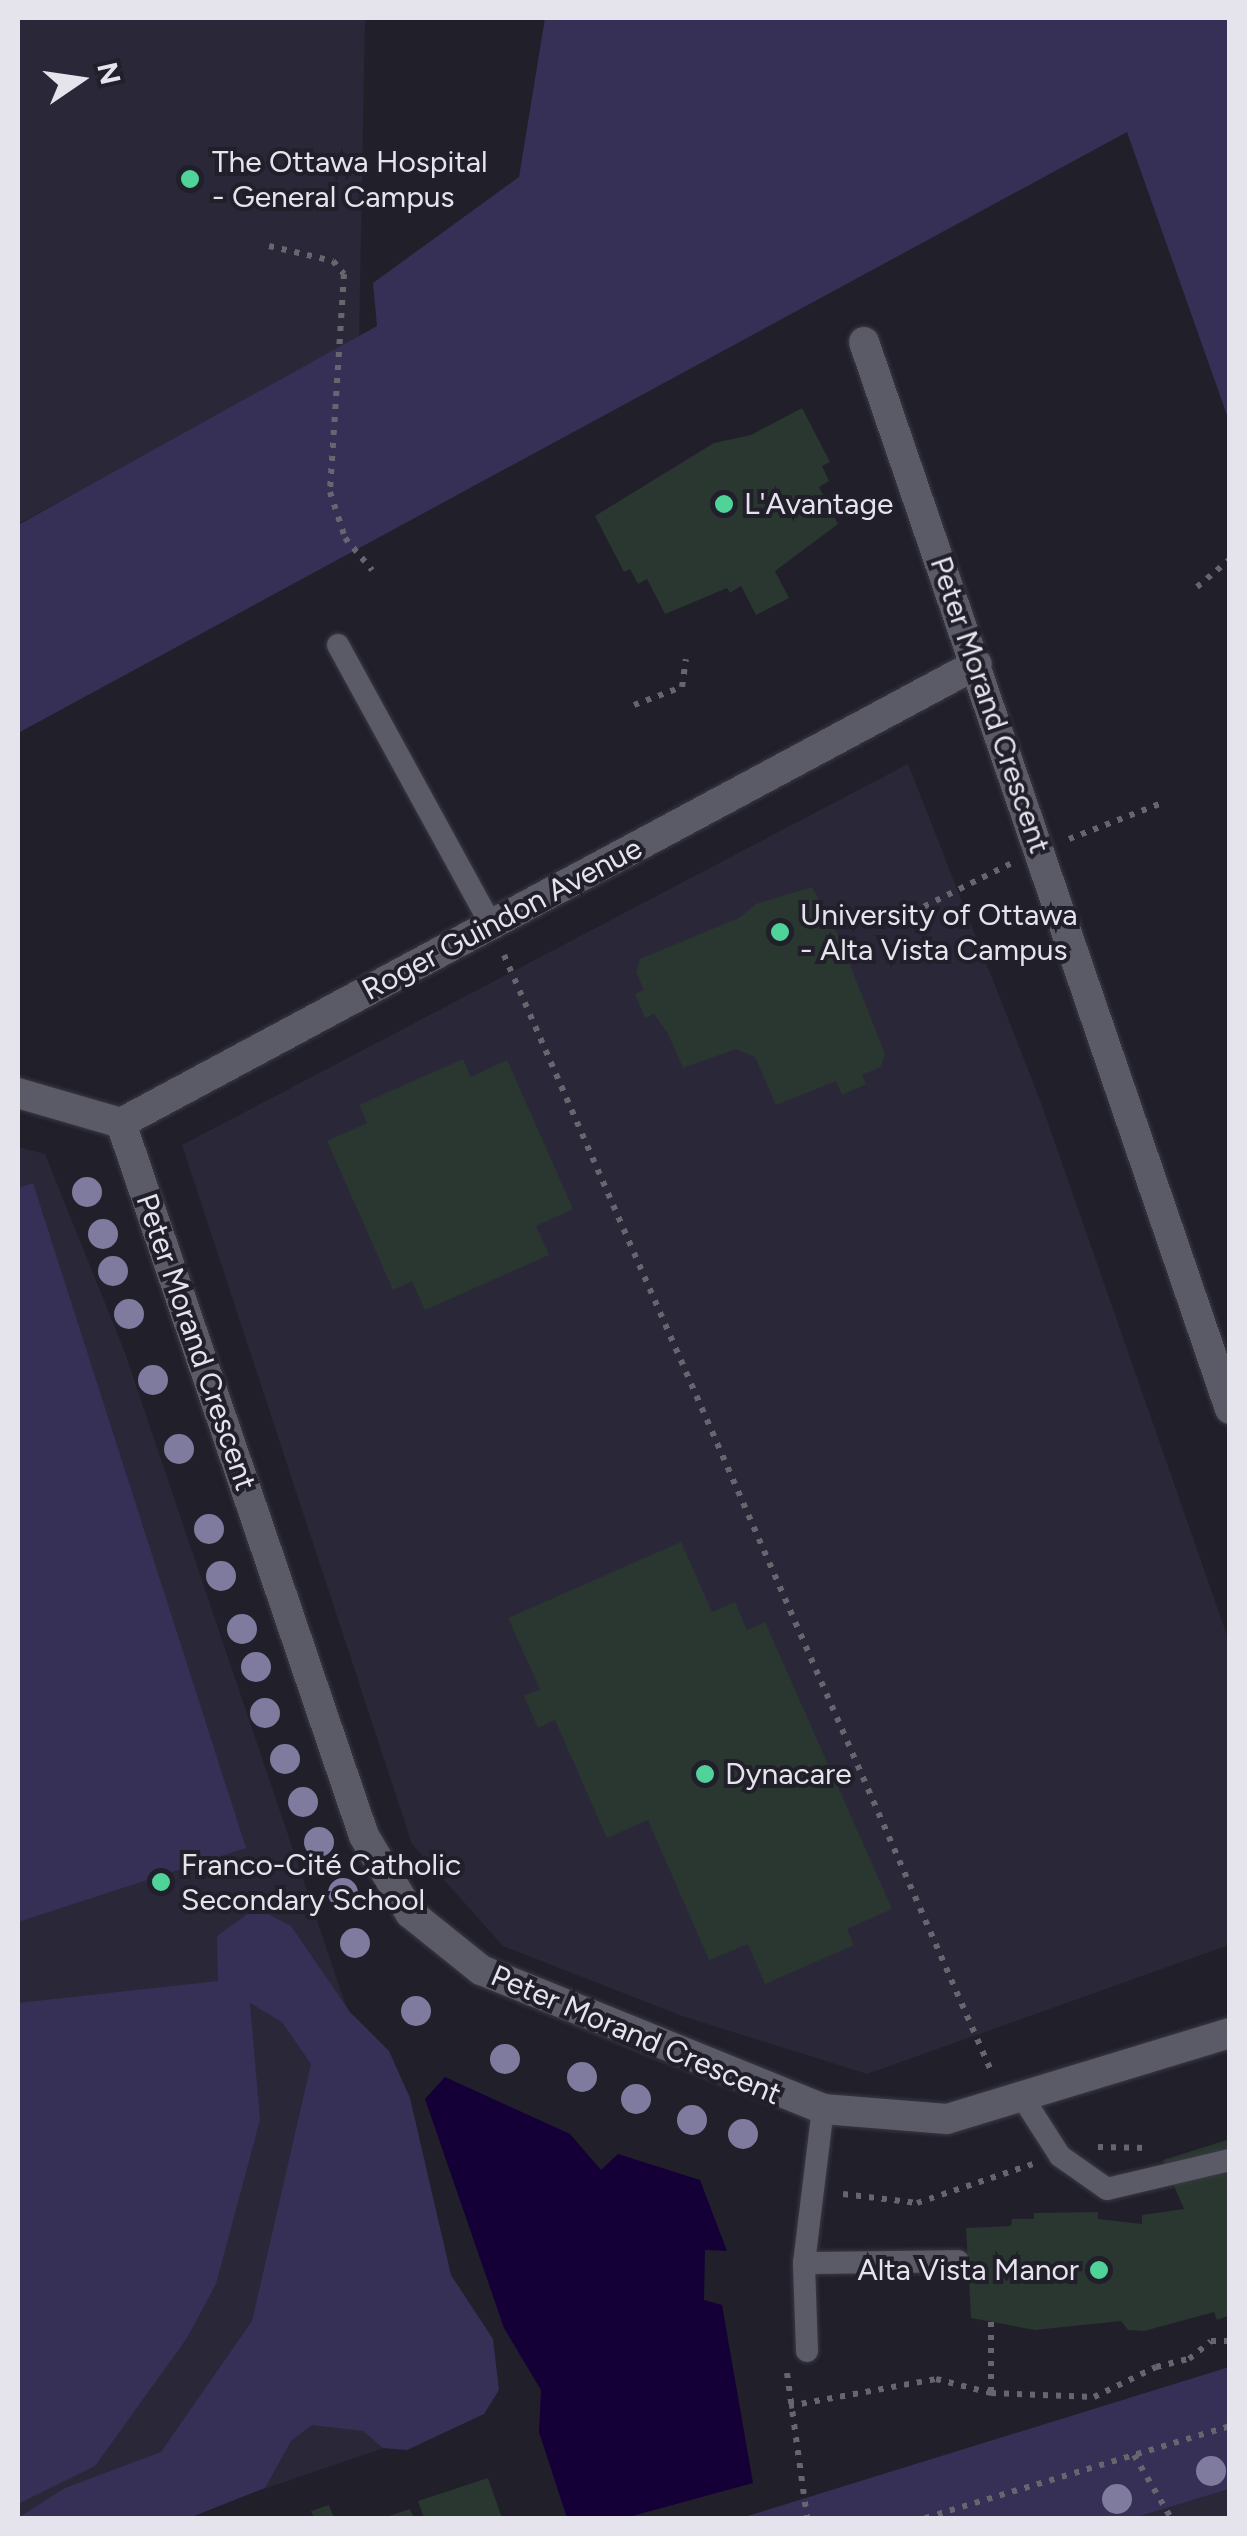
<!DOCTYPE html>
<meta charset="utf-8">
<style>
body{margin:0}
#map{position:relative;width:1247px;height:2536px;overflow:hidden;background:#201f2a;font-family:Figtree,sans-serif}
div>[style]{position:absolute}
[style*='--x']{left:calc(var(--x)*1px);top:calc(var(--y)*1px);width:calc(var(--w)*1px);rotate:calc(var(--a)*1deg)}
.built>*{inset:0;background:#2a2739}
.green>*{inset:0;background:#362f56}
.water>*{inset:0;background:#140037}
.building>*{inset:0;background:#2a3730}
.path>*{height:6px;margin-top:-3px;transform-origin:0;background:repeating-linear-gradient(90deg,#67666f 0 5px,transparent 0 13px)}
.roads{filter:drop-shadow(0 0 2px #3a3943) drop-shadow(0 0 2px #3a3943)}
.lane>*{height:22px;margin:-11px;padding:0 11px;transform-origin:11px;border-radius:11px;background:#5b5a67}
.street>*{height:30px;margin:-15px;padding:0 15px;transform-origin:15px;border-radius:15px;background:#5b5a67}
.trees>*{width:30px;height:30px;margin:-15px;border-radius:50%;background:#7f7b9f}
.dots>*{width:28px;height:28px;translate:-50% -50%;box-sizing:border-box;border:5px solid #201f2a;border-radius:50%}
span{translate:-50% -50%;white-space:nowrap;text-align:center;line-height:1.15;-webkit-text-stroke:8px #201f2a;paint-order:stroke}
.poi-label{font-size:30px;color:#e5e4ec}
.left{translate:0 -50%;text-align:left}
.right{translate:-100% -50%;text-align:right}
.street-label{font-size:30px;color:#e5e4ec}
.frame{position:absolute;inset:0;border:20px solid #e5e4ec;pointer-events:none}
.north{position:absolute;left:30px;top:30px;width:100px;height:100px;-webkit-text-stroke:8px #201f2a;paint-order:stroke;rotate:77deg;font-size:28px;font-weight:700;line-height:40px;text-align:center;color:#e5e4ec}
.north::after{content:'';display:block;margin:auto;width:35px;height:45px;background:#e5e4ec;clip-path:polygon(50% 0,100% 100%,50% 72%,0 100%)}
</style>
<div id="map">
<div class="built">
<i style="clip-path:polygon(18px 18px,365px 18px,359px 341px,18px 524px)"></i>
<i style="clip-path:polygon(908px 764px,1040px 1100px,1229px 1641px,1229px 1945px,867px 2074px,682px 2016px,503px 1946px,412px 1844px,182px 1145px)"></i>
<i style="clip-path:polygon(18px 1147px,45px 1154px,124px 1350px,484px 2414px,178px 2518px,18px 2518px)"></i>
<i style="clip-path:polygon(1229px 2489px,1229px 2518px,1134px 2518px)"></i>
</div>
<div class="green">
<i style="clip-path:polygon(545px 18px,1229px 18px,1229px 421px,1127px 132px,18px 733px,18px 525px,377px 326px,373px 283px,519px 177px)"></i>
<i style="clip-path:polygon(33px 1183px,246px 1848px,18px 1922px,18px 1188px)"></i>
<i style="clip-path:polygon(256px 1908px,291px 1926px,350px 2012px,389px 2051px,410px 2098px,451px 2275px,493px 2339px,499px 2390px,484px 2414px,407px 2450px,383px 2448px,363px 2431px,312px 2425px,291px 2441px,265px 2488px,189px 2518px,18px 2518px,65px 2488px,161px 2452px,252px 2321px,311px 2064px,282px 2022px,250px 2003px,260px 2120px,216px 2284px,187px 2338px,95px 2466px,18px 2504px,18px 2003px,218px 1981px,217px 1936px)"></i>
<i style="clip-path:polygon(1229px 2367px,1229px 2489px,1134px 2518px,741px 2518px)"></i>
</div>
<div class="water">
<i style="clip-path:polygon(445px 2077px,570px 2134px,601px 2170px,618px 2154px,700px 2180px,727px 2251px,705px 2250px,704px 2300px,722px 2305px,753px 2483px,625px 2518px,567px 2518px,539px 2432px,541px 2390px,504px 2328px,425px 2099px)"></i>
</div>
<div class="building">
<i style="clip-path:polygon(802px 408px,830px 462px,822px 466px,829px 481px,819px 487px,838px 524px,775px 571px,789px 598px,756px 615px,741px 586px,730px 593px,727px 588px,665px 614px,647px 579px,638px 584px,630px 569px,624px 572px,595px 516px,714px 443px,751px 435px)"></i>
<i style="clip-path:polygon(812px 887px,839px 937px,885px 1054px,881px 1067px,862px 1075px,866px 1084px,842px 1095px,836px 1081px,776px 1105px,755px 1057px,736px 1049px,683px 1068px,668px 1034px,654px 1014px,645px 1018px,635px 994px,644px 990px,636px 972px,640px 959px,739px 918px,756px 904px)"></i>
<i style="clip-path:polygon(463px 1059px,471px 1077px,507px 1060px,573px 1209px,536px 1226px,549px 1255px,425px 1310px,412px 1281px,393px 1290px,327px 1141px,367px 1123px,359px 1105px)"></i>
<i style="clip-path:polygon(681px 1542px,712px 1612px,735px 1602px,747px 1630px,765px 1622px,892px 1909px,847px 1929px,854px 1945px,765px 1984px,748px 1944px,709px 1960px,648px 1820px,607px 1838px,555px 1720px,538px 1728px,524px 1696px,540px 1689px,508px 1618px)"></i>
<i style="clip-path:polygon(1230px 2139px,1230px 2315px,1217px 2320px,1214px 2312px,1144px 2331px,1128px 2330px,1121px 2321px,1035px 2330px,971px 2318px,966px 2228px,1011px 2226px,1012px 2219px,1034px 2219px,1034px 2213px,1098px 2212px,1098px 2219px,1142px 2224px,1142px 2215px,1184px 2209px,1163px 2160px)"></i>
<i style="clip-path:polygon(488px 2478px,502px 2518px,424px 2518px,418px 2501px)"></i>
<i style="clip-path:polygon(329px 2505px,334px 2518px,314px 2518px,311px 2511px)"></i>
<i style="clip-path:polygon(410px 2509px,414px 2518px,383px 2518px)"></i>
</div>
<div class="path">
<i style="--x:1230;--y:176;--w:9;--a:90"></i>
<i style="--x:269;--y:246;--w:66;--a:13.2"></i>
<i style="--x:333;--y:261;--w:17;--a:50"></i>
<i style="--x:344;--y:274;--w:218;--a:93.7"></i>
<i style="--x:330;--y:492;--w:48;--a:71.9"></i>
<i style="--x:345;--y:538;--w:42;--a:49.8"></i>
<i style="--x:1197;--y:587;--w:43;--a:-40.3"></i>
<i style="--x:634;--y:705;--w:51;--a:-20.6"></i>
<i style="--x:682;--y:687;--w:28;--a:-82"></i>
<i style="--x:1069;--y:839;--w:100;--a:-21.2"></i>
<i style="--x:901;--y:918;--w:124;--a:-26.4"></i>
<i style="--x:504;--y:955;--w:1218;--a:66.42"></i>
<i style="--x:1098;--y:2147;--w:52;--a:1.1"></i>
<i style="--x:843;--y:2194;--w:75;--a:6.9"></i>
<i style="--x:917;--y:2203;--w:122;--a:-18.6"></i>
<i style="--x:991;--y:2322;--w:71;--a:90"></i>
<i style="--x:787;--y:2373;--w:146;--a:82.1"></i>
<i style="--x:789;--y:2406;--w:149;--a:-10.4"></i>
<i style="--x:936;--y:2379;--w:57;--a:14.3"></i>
<i style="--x:991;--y:2393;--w:103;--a:2.2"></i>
<i style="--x:1094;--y:2397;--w:69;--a:-25.8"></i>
<i style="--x:1156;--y:2367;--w:34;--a:-14"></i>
<i style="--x:1189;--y:2359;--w:28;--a:-39"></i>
<i style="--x:1211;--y:2341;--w:19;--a:0"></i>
<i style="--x:1134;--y:2455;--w:73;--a:59.6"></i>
<i style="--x:925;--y:2518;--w:319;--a:-16.8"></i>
</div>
<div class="roads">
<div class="lane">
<i style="--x:338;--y:645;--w:319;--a:61.3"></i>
<i style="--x:1021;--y:2095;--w:72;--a:57.4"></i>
<i style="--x:1060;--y:2156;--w:57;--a:35.1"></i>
<i style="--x:1107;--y:2189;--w:126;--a:-13.3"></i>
<i style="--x:804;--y:2263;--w:154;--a:-0.7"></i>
<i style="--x:807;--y:2351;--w:88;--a:-92"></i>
<i style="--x:804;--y:2263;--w:155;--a:-83"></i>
</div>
<div class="street">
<i style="--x:864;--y:342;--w:1128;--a:71.07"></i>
<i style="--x:18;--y:1093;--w:107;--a:16.2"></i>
<i style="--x:121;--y:1123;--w:971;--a:-28.2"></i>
<i style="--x:121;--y:1123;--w:753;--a:71.18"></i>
<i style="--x:364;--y:1836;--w:90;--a:59.1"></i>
<i style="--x:410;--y:1913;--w:91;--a:38.8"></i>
<i style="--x:481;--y:1970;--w:369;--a:22.1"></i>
<i style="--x:823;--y:2109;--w:124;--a:4.6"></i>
<i style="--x:947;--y:2119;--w:296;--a:-16.9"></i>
</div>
</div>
<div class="trees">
<i style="left:87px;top:1192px"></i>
<i style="left:103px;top:1234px"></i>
<i style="left:113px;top:1271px"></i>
<i style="left:129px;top:1314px"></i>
<i style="left:153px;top:1380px"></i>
<i style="left:179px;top:1449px"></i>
<i style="left:209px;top:1529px"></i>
<i style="left:221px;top:1576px"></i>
<i style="left:242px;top:1629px"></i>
<i style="left:256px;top:1667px"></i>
<i style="left:265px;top:1713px"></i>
<i style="left:285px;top:1759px"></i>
<i style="left:303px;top:1802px"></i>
<i style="left:319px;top:1842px"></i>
<i style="left:343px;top:1893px"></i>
<i style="left:355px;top:1943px"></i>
<i style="left:416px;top:2011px"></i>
<i style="left:505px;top:2059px"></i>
<i style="left:582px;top:2077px"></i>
<i style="left:636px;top:2099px"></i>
<i style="left:692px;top:2120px"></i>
<i style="left:743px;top:2134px"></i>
<i style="left:1211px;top:2471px"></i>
<i style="left:1117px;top:2499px"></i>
</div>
<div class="dots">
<i style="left:190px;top:179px;background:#4fd399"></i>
<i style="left:724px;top:504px;background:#4fd399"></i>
<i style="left:780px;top:932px;background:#4fd399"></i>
<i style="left:705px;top:1774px;background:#4fd399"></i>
<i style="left:161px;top:1882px;background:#4fd399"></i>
<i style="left:1099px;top:2270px;background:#4fd399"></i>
</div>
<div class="poi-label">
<span class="left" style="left:212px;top:179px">The Ottawa Hospital<br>- General Campus</span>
<span class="left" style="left:744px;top:504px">L'Avantage</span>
<span class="left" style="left:800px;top:932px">University of Ottawa<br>- Alta Vista Campus</span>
<span class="left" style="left:725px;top:1774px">Dynacare</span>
<span class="left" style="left:181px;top:1882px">Franco-Cité Catholic<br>Secondary School</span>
<span class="right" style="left:1079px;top:2270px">Alta Vista Manor</span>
</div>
<div class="street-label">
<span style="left:990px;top:705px;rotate:71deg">Peter Morand Crescent</span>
<span style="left:502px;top:919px;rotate:-28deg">Roger Guindon Avenue</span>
<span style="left:196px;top:1342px;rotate:71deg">Peter Morand Crescent</span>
<span style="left:636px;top:2035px;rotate:23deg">Peter Morand Crescent</span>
</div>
<div class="frame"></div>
<div class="north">N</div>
</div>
